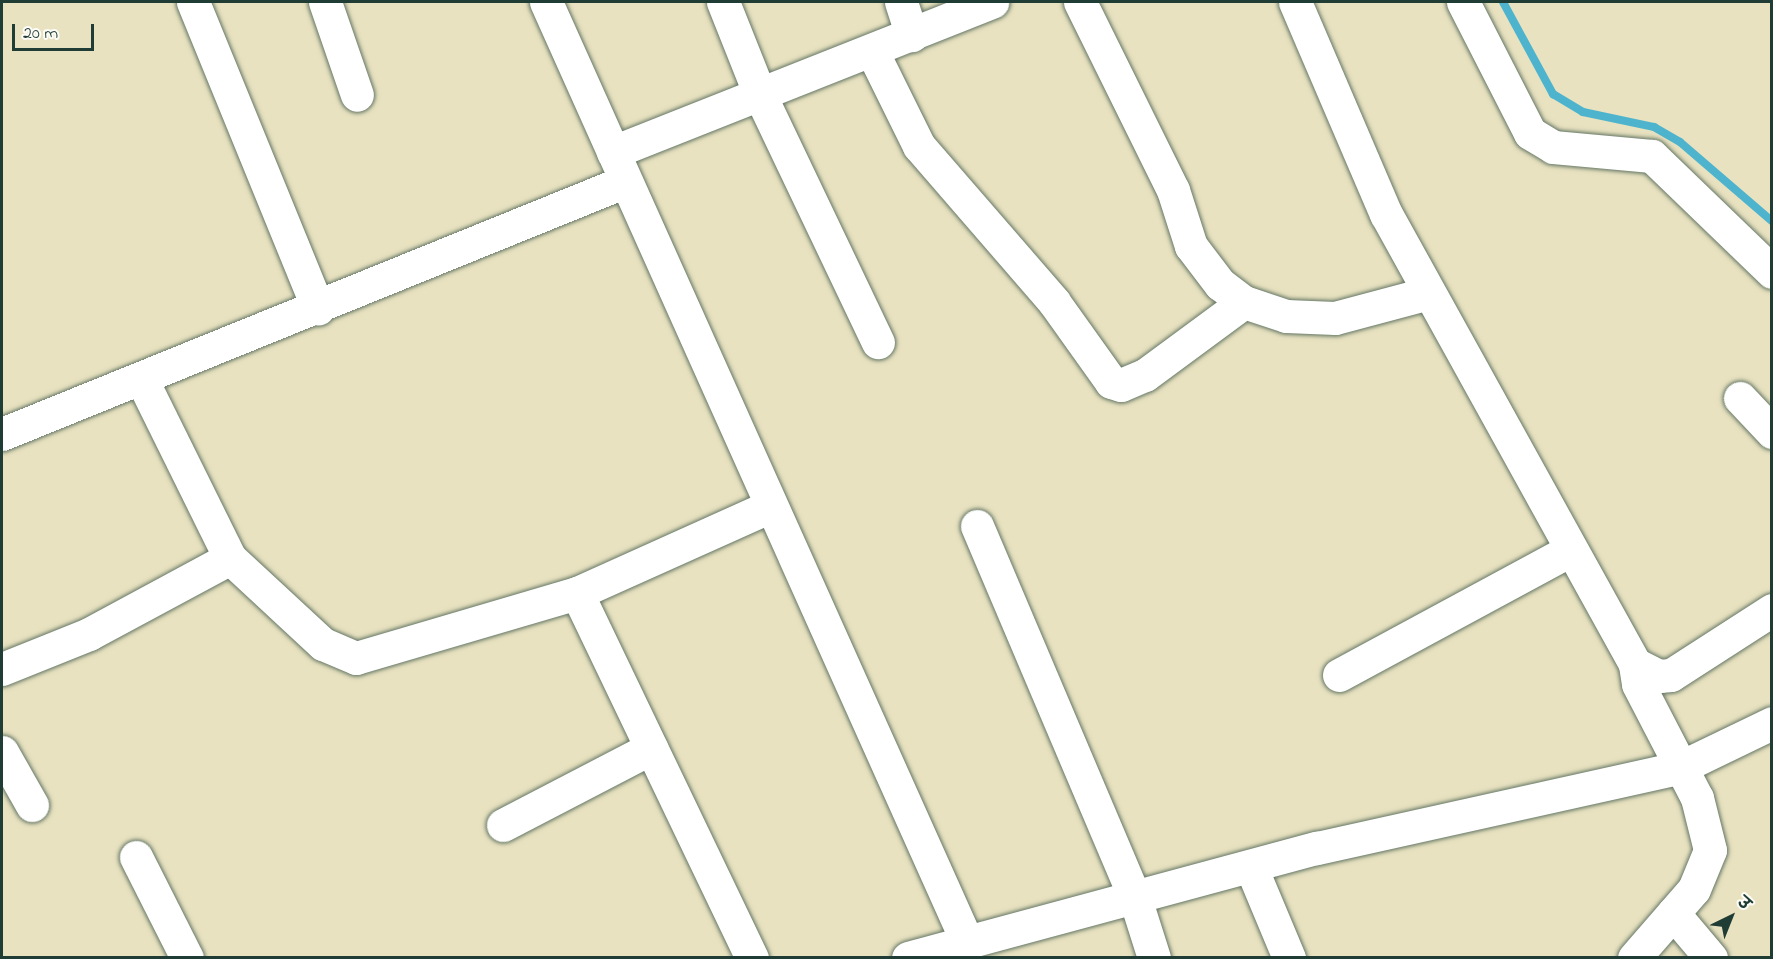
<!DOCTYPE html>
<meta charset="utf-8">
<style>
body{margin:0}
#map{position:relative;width:1773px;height:959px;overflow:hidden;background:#e8e2c0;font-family:"Indie Flower","Playpen Sans Deva",sans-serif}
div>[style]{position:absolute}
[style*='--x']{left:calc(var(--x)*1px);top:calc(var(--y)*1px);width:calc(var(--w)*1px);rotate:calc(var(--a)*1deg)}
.stream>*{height:8px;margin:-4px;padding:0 4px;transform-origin:4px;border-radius:4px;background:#4eb4cd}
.roads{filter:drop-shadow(0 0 2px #657765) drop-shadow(0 0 2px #657765)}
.street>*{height:33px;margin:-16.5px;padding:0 16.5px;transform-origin:16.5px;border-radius:16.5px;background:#fff}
.secondary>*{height:33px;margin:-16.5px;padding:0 16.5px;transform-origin:16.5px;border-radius:16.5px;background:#fff}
span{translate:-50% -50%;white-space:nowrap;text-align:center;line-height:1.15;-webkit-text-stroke:6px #fdfcf7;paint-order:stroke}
.frame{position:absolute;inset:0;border:3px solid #1f3d34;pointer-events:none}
.north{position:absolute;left:1701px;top:887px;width:60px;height:60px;-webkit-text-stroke:4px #fdfcf7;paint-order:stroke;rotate:43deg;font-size:16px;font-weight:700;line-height:24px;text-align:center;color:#1f3d34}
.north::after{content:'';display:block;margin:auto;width:21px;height:27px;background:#1f3d34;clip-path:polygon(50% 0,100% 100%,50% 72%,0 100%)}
.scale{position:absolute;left:12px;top:24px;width:82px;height:27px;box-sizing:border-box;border:3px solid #1f3d34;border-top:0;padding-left:8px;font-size:18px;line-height:21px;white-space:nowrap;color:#1f3d34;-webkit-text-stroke:4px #fdfcf7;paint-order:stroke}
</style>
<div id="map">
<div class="stream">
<i style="--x:1503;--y:2;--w:105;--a:61.5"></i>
<i style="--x:1553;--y:94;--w:35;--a:31"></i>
<i style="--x:1583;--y:112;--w:73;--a:11.9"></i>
<i style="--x:1654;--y:127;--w:30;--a:30"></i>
<i style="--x:1680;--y:142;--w:121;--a:40.7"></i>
</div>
<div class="roads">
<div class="street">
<i style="--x:193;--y:2;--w:331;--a:67.8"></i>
<i style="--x:325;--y:2;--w:98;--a:71"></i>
<i style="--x:546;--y:2;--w:1032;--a:65.87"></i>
<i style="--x:723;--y:2;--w:100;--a:68.3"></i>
<i style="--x:760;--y:95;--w:274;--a:64.5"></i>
<i style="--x:901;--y:2;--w:35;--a:72"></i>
<i style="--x:1080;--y:2;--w:210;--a:63.7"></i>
<i style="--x:1173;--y:190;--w:59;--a:72.2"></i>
<i style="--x:1191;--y:246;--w:48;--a:52.7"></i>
<i style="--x:1220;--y:284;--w:30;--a:37"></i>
<i style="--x:1244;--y:302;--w:44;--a:18.4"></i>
<i style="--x:1286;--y:316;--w:49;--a:2.3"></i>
<i style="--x:1335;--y:318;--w:97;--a:-14.9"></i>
<i style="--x:1295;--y:2;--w:231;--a:66.8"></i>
<i style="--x:1386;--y:214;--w:514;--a:61.04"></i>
<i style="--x:1635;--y:664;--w:27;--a:27"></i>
<i style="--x:1659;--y:676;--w:12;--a:-5"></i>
<i style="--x:1671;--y:675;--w:120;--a:-32.8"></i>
<i style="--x:1463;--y:2;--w:147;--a:62.9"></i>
<i style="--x:1530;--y:133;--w:27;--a:31"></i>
<i style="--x:1553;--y:147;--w:99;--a:5.2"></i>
<i style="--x:1652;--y:156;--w:167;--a:44"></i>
<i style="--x:872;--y:51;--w:106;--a:63.7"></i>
<i style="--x:919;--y:146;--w:206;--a:49.1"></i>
<i style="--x:1054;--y:302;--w:98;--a:54.5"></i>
<i style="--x:1111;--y:382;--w:10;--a:17"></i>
<i style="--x:1121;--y:385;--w:26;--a:-23"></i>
<i style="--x:1145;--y:375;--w:123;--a:-36.4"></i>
<i style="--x:613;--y:152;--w:408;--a:-21.6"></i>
<i style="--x:142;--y:380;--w:199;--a:63.7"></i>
<i style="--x:230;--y:558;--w:127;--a:42.8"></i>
<i style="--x:323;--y:644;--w:36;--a:23"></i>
<i style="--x:356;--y:658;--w:230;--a:-16.4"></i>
<i style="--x:577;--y:593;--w:209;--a:-24.2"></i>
<i style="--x:1740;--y:398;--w:47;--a:46.7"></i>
<i style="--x:2;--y:434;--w:673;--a:-22.07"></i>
<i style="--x:977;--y:526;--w:404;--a:67"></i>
<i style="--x:1135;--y:898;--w:63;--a:72.4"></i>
<i style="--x:577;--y:593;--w:405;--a:64.4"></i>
<i style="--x:2;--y:669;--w:94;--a:-21.9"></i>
<i style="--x:89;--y:634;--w:160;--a:-28.3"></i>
<i style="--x:1339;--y:675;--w:263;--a:-28.4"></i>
<i style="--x:2;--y:752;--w:61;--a:60.5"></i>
<i style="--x:503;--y:825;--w:167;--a:-27.5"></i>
<i style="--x:136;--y:857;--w:113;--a:63.2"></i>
<i style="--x:1251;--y:867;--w:99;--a:67.3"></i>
<i style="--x:1673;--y:913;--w:59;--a:49.8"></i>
<i style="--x:1634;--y:958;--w:91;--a:-49"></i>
<i style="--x:1694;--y:889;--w:42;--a:-67.7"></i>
<i style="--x:1710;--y:850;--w:54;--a:-104"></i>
<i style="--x:1697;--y:798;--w:128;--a:-117.4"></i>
<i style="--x:1638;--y:684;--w:20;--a:-99"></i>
</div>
<div class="secondary">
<i style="--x:908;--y:958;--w:424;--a:-15.1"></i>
<i style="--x:1317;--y:848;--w:371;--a:-12.5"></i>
<i style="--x:1679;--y:768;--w:103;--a:-25.8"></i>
</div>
</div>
<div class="frame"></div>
<div class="north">उ</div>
<div class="scale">20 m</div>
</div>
